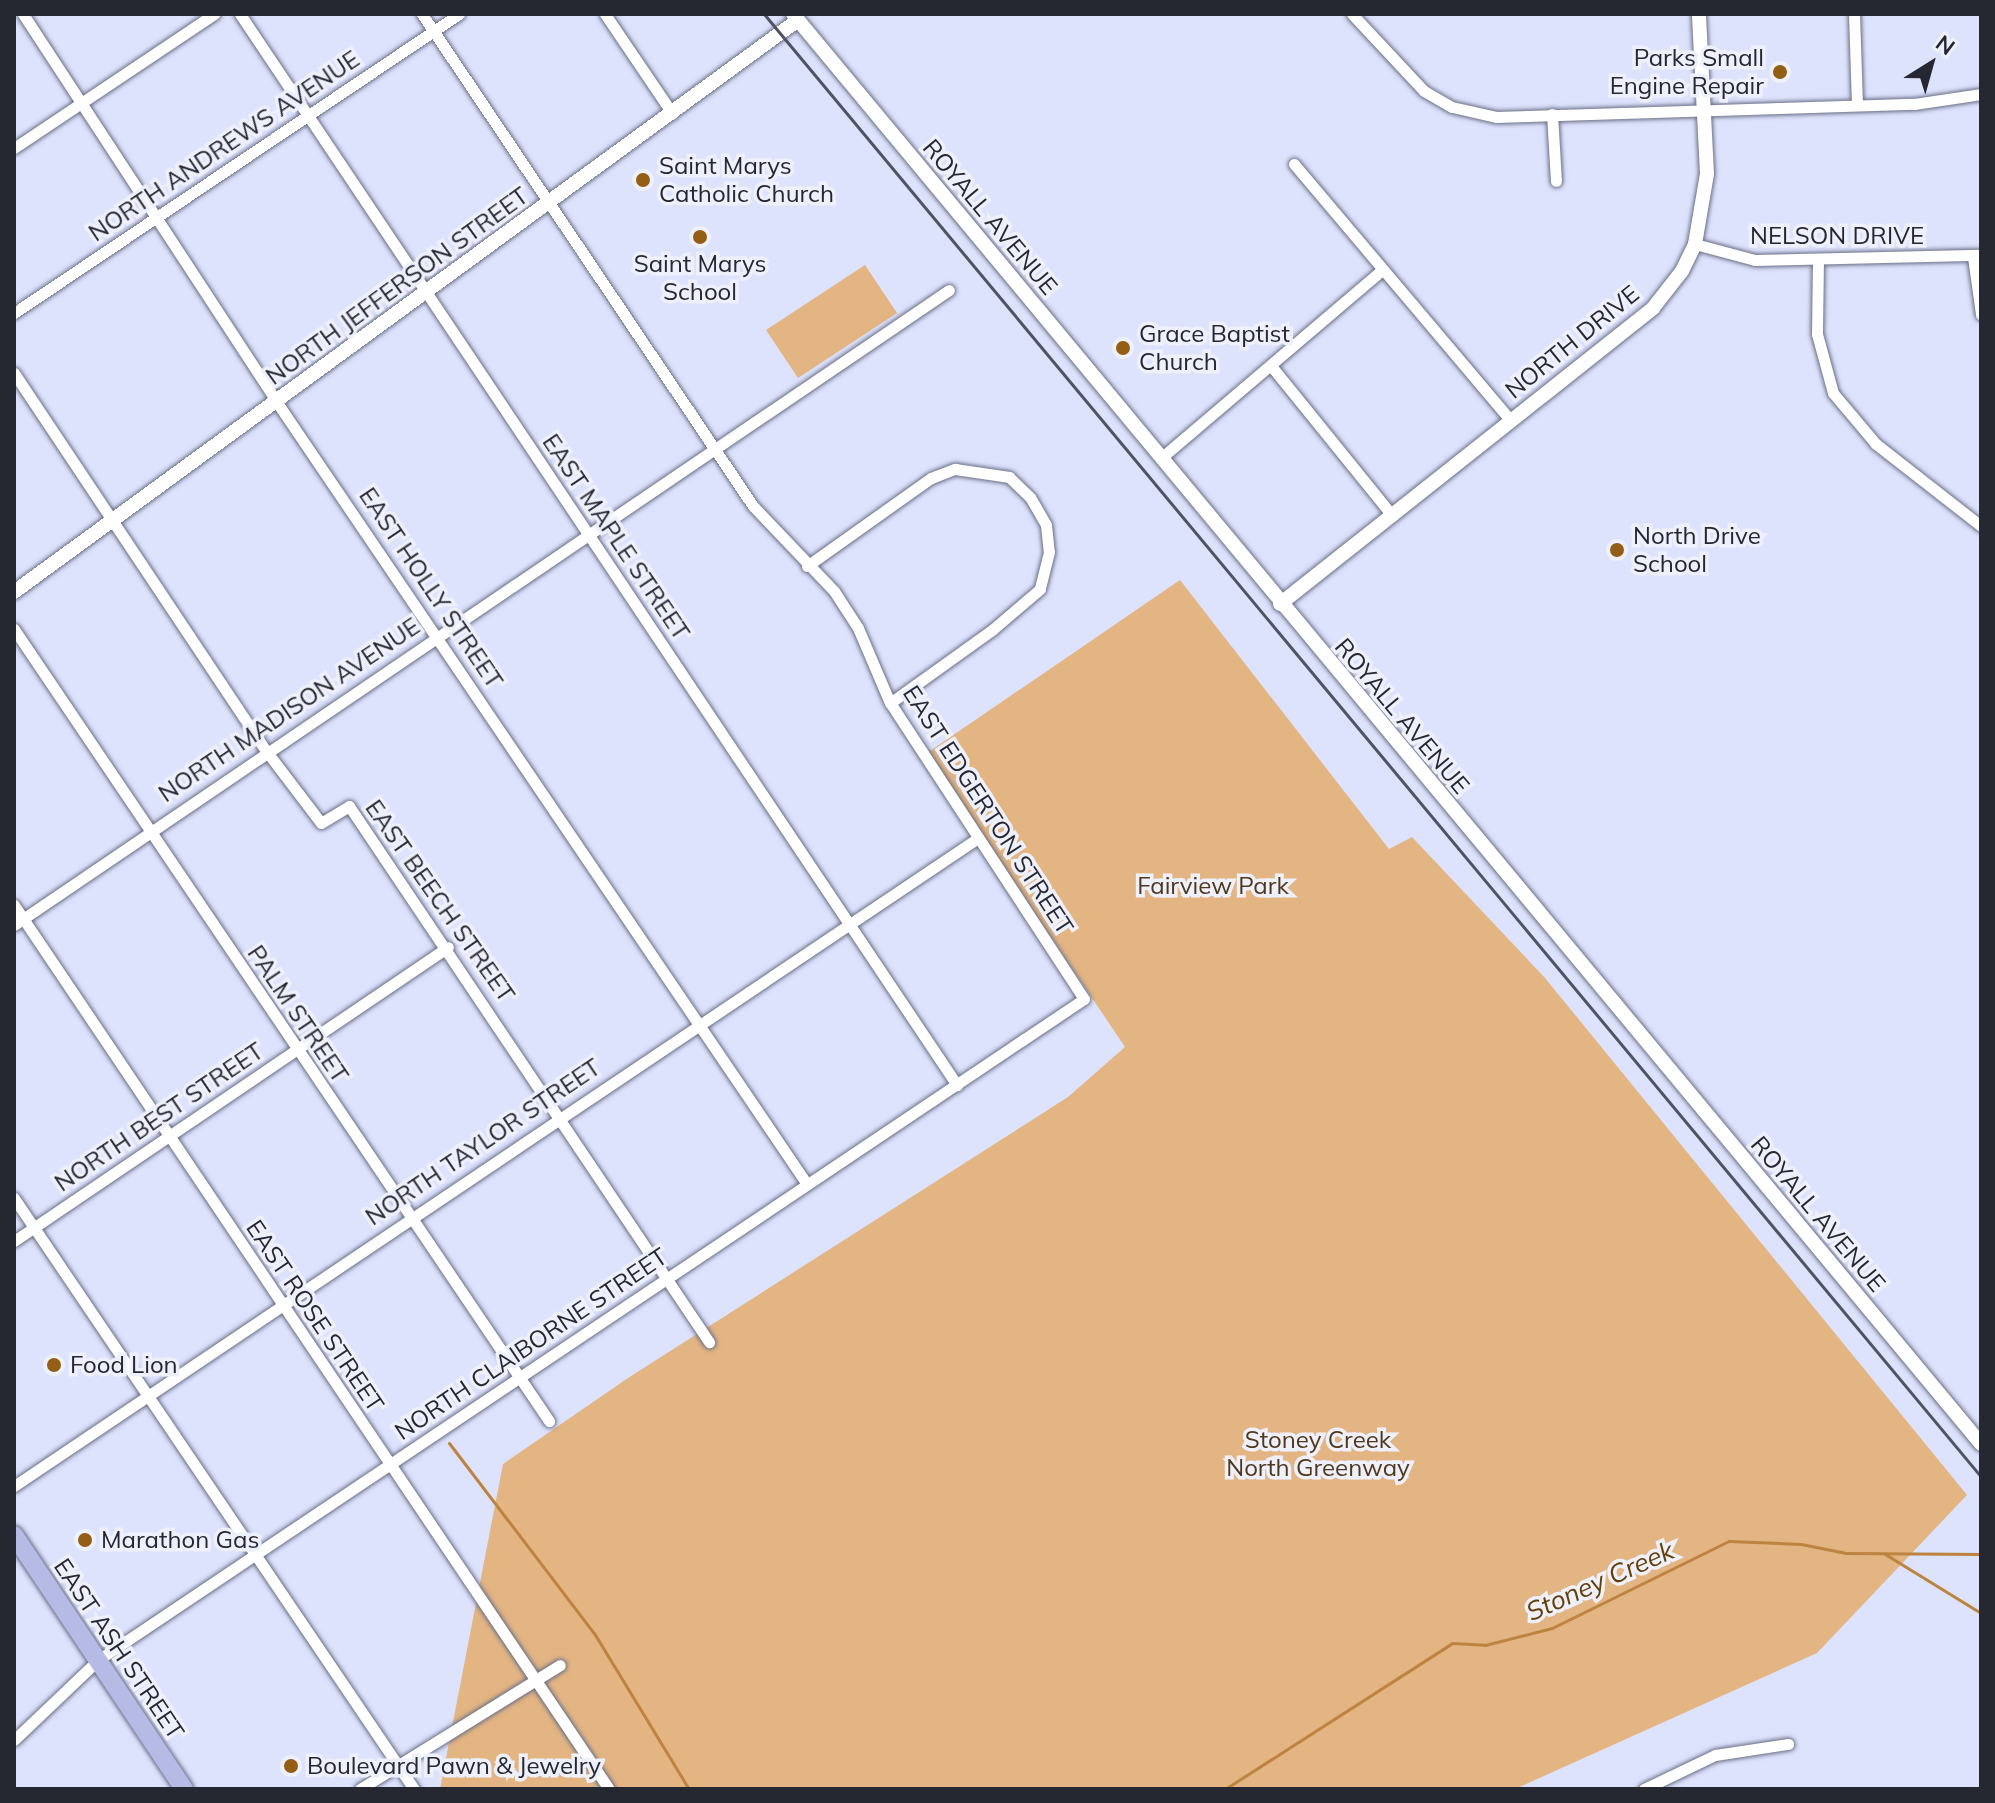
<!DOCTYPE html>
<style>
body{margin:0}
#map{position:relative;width:1995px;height:1803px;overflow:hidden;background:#dde2fd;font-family:Mulish,sans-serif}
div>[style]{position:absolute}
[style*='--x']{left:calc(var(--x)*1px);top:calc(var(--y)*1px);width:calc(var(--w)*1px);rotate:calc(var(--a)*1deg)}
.green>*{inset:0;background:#e3b583}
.stream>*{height:3px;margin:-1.5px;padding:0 1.5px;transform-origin:1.5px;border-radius:1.5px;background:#bd843f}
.roads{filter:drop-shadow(0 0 2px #6a6f86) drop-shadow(0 0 2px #6a6f86)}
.minor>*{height:11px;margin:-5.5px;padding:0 5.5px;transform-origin:5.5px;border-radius:5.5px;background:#fff}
.tertiary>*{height:14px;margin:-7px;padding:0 7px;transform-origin:7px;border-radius:7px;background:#fff}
.primary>*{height:18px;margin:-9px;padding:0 9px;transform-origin:9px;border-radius:9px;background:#b6bbe6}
.rail>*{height:3px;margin:-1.5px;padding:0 1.5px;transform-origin:1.5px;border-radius:1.5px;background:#505361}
.dots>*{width:22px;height:22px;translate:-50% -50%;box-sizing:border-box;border:4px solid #eef0fb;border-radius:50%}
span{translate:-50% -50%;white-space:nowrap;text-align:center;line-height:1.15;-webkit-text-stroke:7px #eef0fb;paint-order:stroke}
.poi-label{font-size:24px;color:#252731}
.right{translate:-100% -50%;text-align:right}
.left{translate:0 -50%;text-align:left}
.street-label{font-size:24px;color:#252731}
.park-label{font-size:24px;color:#51381b}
.water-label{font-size:26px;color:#653e05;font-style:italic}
.frame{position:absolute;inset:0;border:16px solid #252731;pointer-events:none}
.north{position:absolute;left:1891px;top:24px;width:80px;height:80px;-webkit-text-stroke:6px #eef0fb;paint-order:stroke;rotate:37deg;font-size:22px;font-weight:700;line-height:32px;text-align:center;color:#252731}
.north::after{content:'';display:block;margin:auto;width:28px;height:36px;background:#252731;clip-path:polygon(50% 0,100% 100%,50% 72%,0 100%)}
</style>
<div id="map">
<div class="green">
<i style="clip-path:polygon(865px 265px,897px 313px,798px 378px,766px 330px)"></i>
<i style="clip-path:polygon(1180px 580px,1389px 849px,1412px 837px,1545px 978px,1967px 1495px,1817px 1653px,1515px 1789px,440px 1789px,503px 1464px,628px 1378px,1068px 1097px,1125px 1047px,927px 753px)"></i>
</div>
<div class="stream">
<i style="--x:449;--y:1443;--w:239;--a:52.7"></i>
<i style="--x:594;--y:1633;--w:183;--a:58.7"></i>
<i style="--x:1885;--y:1554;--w:113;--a:31.6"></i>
<i style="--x:1225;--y:1789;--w:270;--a:-32.7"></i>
<i style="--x:1452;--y:1643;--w:33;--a:3"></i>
<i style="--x:1485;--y:1645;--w:69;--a:-14.2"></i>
<i style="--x:1552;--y:1628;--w:197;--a:-26.2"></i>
<i style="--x:1729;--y:1541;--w:72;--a:2.4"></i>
<i style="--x:1801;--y:1544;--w:46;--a:11.3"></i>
<i style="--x:1846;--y:1553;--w:135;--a:0.4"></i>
</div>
<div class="roads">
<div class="minor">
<i style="--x:23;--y:14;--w:462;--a:56.8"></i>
<i style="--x:276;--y:401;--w:946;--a:55.86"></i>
<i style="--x:240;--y:14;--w:1289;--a:56.2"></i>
<i style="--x:605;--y:14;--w:120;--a:55.9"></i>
<i style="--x:1352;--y:14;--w:105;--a:46.9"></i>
<i style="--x:1424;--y:91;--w:32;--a:30"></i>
<i style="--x:1452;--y:107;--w:45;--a:12.8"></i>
<i style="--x:1496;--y:117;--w:418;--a:-1.8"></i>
<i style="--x:1914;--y:104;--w:68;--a:-8.5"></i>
<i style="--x:1854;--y:14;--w:90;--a:88.1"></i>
<i style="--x:1552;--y:114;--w:67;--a:86.6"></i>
<i style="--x:14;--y:148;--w:241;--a:-33.8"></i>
<i style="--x:1294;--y:164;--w:335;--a:49.8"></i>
<i style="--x:1695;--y:244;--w:62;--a:14.9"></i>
<i style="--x:1755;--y:260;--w:226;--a:-1.3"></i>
<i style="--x:1973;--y:257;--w:58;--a:82"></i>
<i style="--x:1818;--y:261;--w:73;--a:90.8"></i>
<i style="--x:1817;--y:334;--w:61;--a:74.8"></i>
<i style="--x:1833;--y:393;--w:67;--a:49.9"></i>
<i style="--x:1876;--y:444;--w:133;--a:38"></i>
<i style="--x:14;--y:313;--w:536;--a:-33.9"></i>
<i style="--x:1272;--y:367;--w:191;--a:51"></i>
<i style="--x:14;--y:373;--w:456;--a:56.3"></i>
<i style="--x:267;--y:752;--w:89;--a:52.7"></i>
<i style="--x:321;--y:823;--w:33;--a:-31"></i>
<i style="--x:349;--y:806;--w:646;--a:56.11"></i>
<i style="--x:1161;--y:458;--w:289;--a:-40.4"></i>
<i style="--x:807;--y:566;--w:152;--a:-35.4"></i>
<i style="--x:931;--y:478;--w:26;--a:-21"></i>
<i style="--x:955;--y:469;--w:55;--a:8.4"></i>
<i style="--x:1009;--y:477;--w:29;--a:44"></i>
<i style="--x:1030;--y:497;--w:32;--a:60"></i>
<i style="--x:1046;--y:525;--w:27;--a:84"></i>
<i style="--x:1049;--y:552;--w:38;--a:104"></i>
<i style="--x:1040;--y:589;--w:63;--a:139.5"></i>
<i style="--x:992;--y:630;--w:125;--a:144.4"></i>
<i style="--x:14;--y:629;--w:956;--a:55.96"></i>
<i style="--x:14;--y:905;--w:1066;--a:56.06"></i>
<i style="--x:14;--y:925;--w:1130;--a:-34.18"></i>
<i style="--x:14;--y:1198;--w:714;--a:55.91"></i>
<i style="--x:14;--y:1241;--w:524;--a:-34.11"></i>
<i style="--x:14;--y:1486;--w:1162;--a:-33.91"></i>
<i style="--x:14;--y:1740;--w:116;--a:-43.6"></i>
<i style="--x:98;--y:1660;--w:1187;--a:-33.84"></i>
<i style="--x:1084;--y:999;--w:354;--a:-123.2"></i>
<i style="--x:890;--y:703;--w:82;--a:-113.1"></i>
<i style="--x:858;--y:628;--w:44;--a:-123"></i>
<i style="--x:834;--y:591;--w:117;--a:-133.6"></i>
<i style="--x:753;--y:506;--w:593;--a:-123.93"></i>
<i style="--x:360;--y:1789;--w:235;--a:-31.8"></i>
<i style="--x:1644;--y:1789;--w:79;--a:-25.6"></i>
<i style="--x:1715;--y:1755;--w:74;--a:-8.6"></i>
</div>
<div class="tertiary">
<i style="--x:793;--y:14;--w:1859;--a:50.28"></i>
<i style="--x:14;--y:592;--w:970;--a:-36.11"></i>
<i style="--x:1280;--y:604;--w:476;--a:-38.4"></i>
<i style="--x:1653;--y:308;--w:47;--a:-51.9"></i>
<i style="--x:1682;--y:271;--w:30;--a:-64"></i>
<i style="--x:1695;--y:244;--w:71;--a:-80.3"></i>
<i style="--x:1707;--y:174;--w:160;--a:-92.9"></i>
</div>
<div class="primary">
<i style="--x:14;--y:1535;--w:306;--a:56.2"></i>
</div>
</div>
<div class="rail">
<i style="--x:764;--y:14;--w:1903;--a:50.24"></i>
</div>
<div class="dots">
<i style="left:1780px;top:72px;background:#945e15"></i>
<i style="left:643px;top:180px;background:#945e15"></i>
<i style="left:700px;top:237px;background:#945e15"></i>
<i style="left:1123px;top:348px;background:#945e15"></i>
<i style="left:1617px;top:550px;background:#945e15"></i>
<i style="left:54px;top:1365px;background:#945e15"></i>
<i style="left:85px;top:1540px;background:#945e15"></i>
<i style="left:291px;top:1766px;background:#945e15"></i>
</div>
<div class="poi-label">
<span class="right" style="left:1764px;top:72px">Parks Small<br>Engine Repair</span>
<span class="left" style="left:659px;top:180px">Saint Marys<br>Catholic Church</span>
<span style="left:700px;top:278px">Saint Marys<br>School</span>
<span class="left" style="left:1139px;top:348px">Grace Baptist<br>Church</span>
<span class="left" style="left:1633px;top:550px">North Drive<br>School</span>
<span class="left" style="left:70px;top:1365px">Food Lion</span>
<span class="left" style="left:101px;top:1540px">Marathon Gas</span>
<span class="left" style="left:307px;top:1766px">Boulevard Pawn &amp; Jewelry</span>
</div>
<div class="street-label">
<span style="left:224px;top:146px;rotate:-34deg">NORTH ANDREWS AVENUE</span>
<span style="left:990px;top:217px;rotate:50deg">ROYALL AVENUE</span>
<span style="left:1837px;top:236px">NELSON DRIVE</span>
<span style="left:397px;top:286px;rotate:-36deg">NORTH JEFFERSON STREET</span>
<span style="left:1572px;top:342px;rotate:-39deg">NORTH DRIVE</span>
<span style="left:616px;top:537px;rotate:56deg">EAST MAPLE STREET</span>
<span style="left:431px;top:588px;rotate:56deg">EAST HOLLY STREET</span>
<span style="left:289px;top:710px;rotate:-34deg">NORTH MADISON AVENUE</span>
<span style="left:1402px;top:716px;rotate:50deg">ROYALL AVENUE</span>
<span style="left:988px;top:810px;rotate:57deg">EAST EDGERTON STREET</span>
<span style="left:440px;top:901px;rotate:55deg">EAST BEECH STREET</span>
<span style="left:298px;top:1014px;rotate:56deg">PALM STREET</span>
<span style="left:159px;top:1117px;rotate:-34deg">NORTH BEST STREET</span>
<span style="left:483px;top:1142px;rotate:-34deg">NORTH TAYLOR STREET</span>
<span style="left:1818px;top:1214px;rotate:50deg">ROYALL AVENUE</span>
<span style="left:315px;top:1316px;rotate:56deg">EAST ROSE STREET</span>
<span style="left:531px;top:1344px;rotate:-34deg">NORTH CLAIBORNE STREET</span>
<span style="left:119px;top:1649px;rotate:56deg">EAST ASH STREET</span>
</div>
<div class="park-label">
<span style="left:1213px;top:886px">Fairview Park</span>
<span style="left:1318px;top:1454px">Stoney Creek<br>North Greenway</span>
</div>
<div class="water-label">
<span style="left:1600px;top:1581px;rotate:-24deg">Stoney Creek</span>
</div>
<div class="frame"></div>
<div class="north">N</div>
</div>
